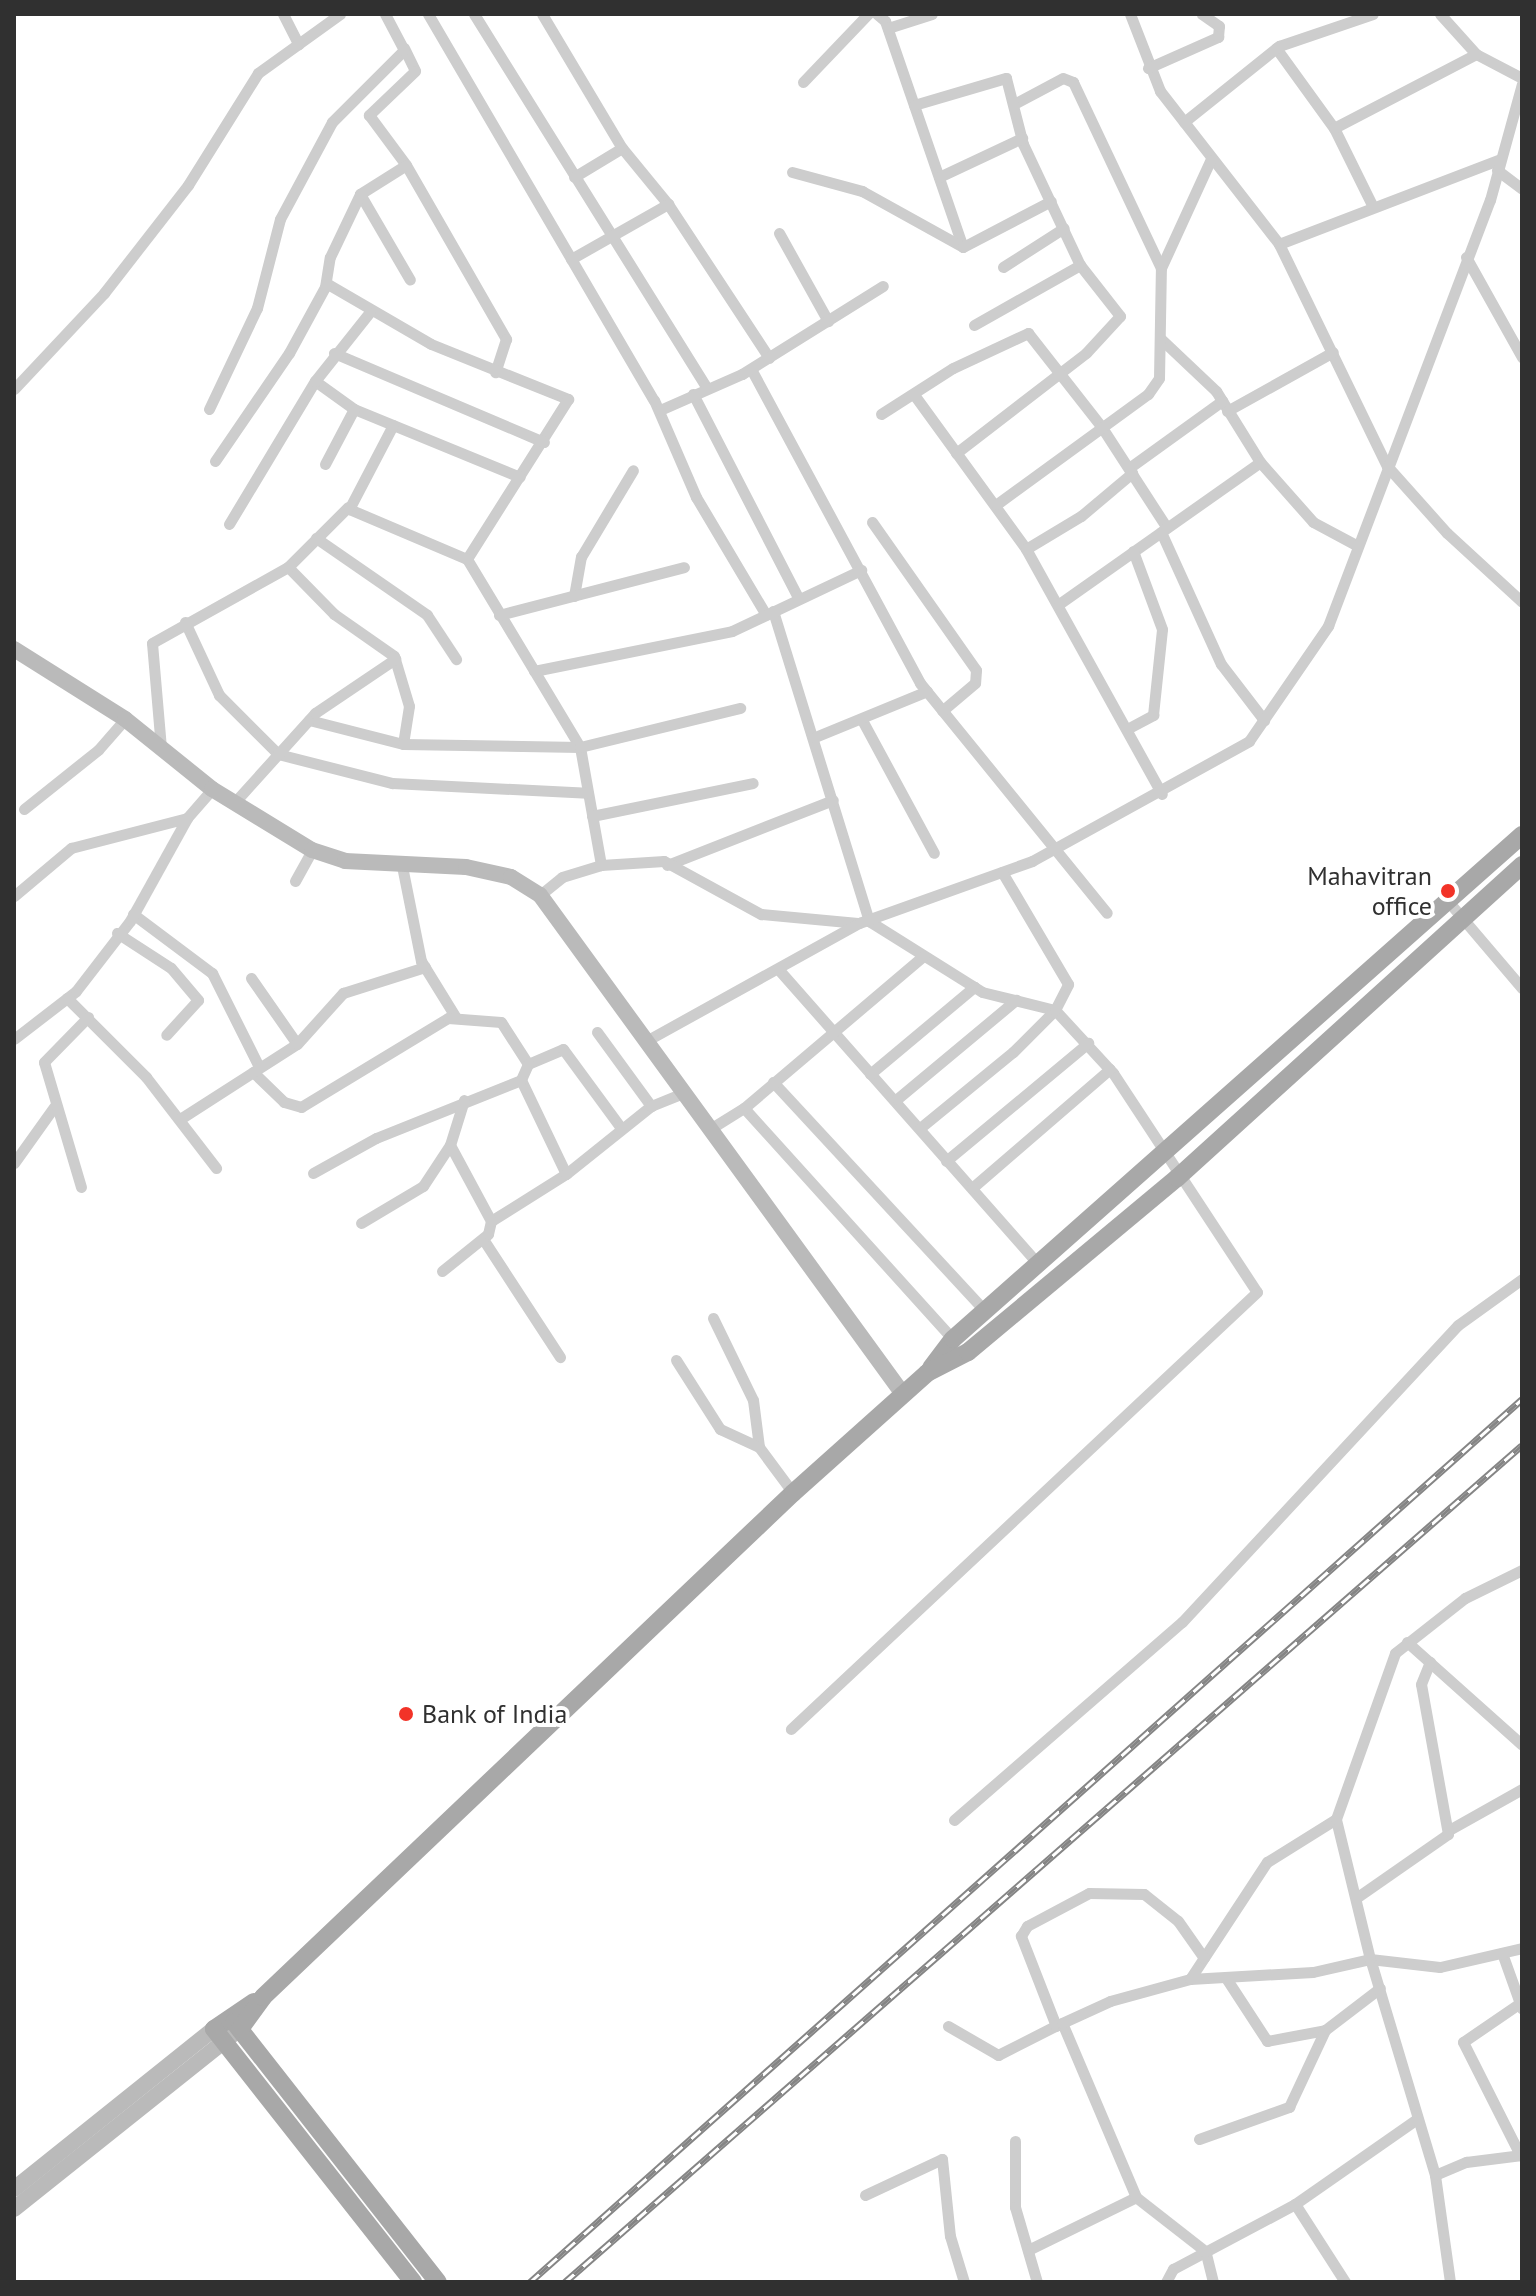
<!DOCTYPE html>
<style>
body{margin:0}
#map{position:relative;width:1536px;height:2296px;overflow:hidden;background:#fff;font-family:"PT Sans",sans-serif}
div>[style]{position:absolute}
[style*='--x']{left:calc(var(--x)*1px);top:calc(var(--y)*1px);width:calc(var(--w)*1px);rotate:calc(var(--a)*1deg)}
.street>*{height:11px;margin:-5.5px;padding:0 5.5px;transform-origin:5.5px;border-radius:5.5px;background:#cdcdcd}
.secondary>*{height:16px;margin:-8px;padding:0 8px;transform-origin:8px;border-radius:8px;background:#bababa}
.primary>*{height:18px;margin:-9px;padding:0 9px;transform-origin:9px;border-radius:9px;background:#a8a8a8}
.rail>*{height:7px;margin-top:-3.5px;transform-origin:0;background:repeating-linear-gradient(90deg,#fff 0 12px,#858585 0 24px);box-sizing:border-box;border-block:2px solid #858585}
.dots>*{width:22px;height:22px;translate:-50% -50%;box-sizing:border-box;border:4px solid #fff;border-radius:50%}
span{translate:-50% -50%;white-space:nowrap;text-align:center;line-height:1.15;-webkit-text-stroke:8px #fff;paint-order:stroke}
.poi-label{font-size:26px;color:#303030}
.right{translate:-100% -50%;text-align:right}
.left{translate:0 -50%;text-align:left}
.frame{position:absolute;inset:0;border:16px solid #303030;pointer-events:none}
</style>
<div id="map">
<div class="street">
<i style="--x:283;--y:14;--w:34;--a:63"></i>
<i style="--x:428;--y:14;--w:447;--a:59.7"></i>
<i style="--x:654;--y:400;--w:106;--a:66.6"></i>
<i style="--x:696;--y:497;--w:137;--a:59.3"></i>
<i style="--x:474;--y:14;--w:439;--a:58.1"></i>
<i style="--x:542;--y:14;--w:156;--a:59.2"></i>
<i style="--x:622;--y:148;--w:72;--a:50.6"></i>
<i style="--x:668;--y:204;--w:184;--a:56.7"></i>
<i style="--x:877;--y:14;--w:11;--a:41"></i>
<i style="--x:885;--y:21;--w:239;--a:71"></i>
<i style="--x:1130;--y:14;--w:83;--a:68.7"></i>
<i style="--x:1160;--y:91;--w:194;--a:52.1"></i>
<i style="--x:1279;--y:244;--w:247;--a:64.1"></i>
<i style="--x:1387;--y:466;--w:90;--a:48.2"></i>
<i style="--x:1447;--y:533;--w:102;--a:42.6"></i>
<i style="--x:1440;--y:14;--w:54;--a:48"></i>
<i style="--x:1476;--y:54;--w:52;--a:27.6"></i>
<i style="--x:888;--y:28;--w:46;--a:-17.7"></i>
<i style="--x:404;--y:48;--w:25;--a:64"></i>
<i style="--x:415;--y:71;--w:64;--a:136.3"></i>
<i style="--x:369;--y:115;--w:62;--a:53.5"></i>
<i style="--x:406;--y:165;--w:201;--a:60.1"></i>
<i style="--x:506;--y:339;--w:35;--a:108"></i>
<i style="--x:1276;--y:48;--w:99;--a:54.1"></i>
<i style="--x:1334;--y:128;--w:86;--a:63.7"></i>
<i style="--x:1148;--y:68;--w:77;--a:-23.9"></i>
<i style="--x:1218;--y:37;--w:11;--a:-85"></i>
<i style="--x:1219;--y:26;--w:21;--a:-145"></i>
<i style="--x:803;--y:82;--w:94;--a:-46.3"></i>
<i style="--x:1014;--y:104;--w:55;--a:-28"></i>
<i style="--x:1063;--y:78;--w:11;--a:22"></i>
<i style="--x:1073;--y:82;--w:206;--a:64.7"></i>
<i style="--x:914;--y:105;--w:96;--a:-16.4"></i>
<i style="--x:1006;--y:78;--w:68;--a:75.6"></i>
<i style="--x:1023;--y:144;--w:134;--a:64.8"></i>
<i style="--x:1080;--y:265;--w:65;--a:51.9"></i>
<i style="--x:1120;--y:316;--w:50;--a:132.6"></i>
<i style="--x:1086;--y:353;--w:164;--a:142.4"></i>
<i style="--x:1184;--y:122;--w:122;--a:-38.7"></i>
<i style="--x:1279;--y:46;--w:99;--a:-18.8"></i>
<i style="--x:1334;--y:128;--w:160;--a:-27.5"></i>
<i style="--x:1497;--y:170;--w:31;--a:37"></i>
<i style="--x:792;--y:172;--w:73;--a:15.2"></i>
<i style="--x:862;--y:191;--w:115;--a:29"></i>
<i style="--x:963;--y:247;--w:99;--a:-27.6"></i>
<i style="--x:574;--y:177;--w:56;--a:-31.1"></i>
<i style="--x:939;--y:177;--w:92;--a:-25.2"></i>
<i style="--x:360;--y:194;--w:99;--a:59.8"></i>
<i style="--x:779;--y:233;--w:101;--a:60.9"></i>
<i style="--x:1279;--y:244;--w:237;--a:-21"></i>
<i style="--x:1466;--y:257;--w:115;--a:60.8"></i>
<i style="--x:571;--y:259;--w:112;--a:-29.6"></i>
<i style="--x:1003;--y:267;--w:72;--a:-32.6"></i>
<i style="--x:326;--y:283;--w:121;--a:30.2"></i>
<i style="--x:431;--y:344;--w:148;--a:21.9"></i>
<i style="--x:568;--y:399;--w:189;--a:122.3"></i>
<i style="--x:467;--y:559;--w:219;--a:59"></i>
<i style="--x:580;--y:747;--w:120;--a:79.9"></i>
<i style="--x:974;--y:325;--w:122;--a:-29.5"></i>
<i style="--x:1161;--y:339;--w:76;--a:43.4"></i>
<i style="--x:1216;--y:391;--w:84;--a:58.2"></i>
<i style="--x:1260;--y:462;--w:80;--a:48.5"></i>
<i style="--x:1313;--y:522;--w:49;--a:28.1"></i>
<i style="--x:334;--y:353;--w:228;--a:23"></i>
<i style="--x:751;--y:369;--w:357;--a:61.7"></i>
<i style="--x:920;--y:683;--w:296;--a:50.9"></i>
<i style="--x:315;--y:381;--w:48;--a:35.7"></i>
<i style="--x:354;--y:409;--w:179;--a:22.3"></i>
<i style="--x:14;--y:389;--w:132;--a:-46.8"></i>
<i style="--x:104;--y:293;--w:137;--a:-52.1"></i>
<i style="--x:188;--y:185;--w:132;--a:-58"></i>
<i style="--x:258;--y:73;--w:101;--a:-35.7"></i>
<i style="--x:693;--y:394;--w:229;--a:62.7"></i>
<i style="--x:915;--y:396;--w:189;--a:54"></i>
<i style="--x:1026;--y:549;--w:280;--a:61"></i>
<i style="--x:209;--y:409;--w:112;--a:-64.6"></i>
<i style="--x:257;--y:308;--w:92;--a:-75.5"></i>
<i style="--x:280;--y:219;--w:110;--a:-61.8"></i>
<i style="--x:332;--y:122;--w:102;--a:-45"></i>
<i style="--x:404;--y:50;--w:41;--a:-117.8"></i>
<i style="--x:660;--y:410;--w:90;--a:-23.7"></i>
<i style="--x:742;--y:374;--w:166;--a:-32"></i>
<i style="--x:1227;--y:411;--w:121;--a:-29.1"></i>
<i style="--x:881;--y:414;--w:85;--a:-32.6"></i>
<i style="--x:953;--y:368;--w:83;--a:-25"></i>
<i style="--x:1028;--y:333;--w:118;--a:51.9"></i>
<i style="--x:1101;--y:426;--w:121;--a:57.1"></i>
<i style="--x:393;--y:425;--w:95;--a:117.6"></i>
<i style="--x:349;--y:509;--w:128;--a:23"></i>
<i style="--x:215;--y:461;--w:131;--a:-55.6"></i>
<i style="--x:289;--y:353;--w:75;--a:-61.4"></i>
<i style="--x:325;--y:287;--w:30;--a:-81"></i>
<i style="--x:330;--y:257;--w:70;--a:-64.5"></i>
<i style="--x:360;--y:194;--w:54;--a:-32.2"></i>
<i style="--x:325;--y:464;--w:62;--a:-62.2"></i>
<i style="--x:1129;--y:468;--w:115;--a:-35.8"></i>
<i style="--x:997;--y:504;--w:187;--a:-36.1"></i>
<i style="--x:1148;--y:394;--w:19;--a:-55"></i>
<i style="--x:1159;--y:378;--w:110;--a:-89"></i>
<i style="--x:1161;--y:268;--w:118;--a:-65.4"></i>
<i style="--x:872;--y:522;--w:181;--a:54.9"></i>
<i style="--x:976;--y:670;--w:13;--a:94"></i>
<i style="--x:975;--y:683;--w:43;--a:139.7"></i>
<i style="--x:229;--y:524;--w:167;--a:-59"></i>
<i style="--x:315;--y:381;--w:87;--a:-51.5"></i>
<i style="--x:1161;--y:532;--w:145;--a:65.6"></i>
<i style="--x:1221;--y:664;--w:71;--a:52.5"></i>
<i style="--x:316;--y:538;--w:135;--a:34.7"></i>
<i style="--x:427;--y:615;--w:53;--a:56.6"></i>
<i style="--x:1026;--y:549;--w:64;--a:-31"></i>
<i style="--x:1081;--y:516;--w:67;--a:-40.1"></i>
<i style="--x:288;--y:567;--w:66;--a:45.6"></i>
<i style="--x:334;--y:614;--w:73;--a:35"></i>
<i style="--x:394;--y:656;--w:52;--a:73.3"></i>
<i style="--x:409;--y:706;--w:38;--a:99"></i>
<i style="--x:574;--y:596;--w:40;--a:-80"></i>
<i style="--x:581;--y:557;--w:101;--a:-59.1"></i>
<i style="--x:1059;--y:604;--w:246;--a:-35.2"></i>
<i style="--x:773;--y:611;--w:325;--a:72.8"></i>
<i style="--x:869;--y:921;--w:133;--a:32.1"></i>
<i style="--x:982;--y:992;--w:75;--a:13.9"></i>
<i style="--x:1055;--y:1010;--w:86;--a:47.4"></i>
<i style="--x:1113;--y:1073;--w:262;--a:56.7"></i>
<i style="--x:1257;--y:1292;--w:639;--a:136.84"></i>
<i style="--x:499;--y:615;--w:191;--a:-14.5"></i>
<i style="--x:185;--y:622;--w:81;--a:65"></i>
<i style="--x:219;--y:695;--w:83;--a:45"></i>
<i style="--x:278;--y:754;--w:118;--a:14.3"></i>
<i style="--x:392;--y:783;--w:195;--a:2.9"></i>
<i style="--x:534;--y:671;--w:202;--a:-11.4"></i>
<i style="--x:732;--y:631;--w:143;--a:-25.3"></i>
<i style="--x:309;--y:720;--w:97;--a:14.3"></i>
<i style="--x:403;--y:744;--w:177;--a:1"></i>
<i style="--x:580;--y:747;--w:165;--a:-13.7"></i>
<i style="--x:862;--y:720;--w:151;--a:61.6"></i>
<i style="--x:1127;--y:729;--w:30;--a:-28"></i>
<i style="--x:1153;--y:715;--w:86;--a:-84"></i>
<i style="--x:1162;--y:629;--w:83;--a:-110.4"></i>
<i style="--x:815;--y:737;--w:121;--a:-22.3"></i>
<i style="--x:161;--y:748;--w:105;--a:-94.9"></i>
<i style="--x:152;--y:643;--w:156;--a:-29.2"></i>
<i style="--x:288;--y:567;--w:85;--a:-45"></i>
<i style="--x:234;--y:803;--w:121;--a:-48"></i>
<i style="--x:315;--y:713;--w:97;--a:-34"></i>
<i style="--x:24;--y:809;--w:95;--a:-38.6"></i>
<i style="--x:98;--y:750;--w:41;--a:-48.9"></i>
<i style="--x:592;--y:816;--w:164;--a:-11.6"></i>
<i style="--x:667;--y:865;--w:178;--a:-21.4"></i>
<i style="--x:402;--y:866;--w:97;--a:78.7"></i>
<i style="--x:421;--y:961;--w:65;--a:58.3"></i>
<i style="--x:295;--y:881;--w:35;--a:-61"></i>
<i style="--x:540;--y:895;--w:28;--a:-39"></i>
<i style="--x:562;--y:877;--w:41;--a:-17.1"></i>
<i style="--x:601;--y:865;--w:63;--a:-3.6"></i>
<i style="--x:664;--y:861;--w:111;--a:28.7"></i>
<i style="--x:761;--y:914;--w:97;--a:5.3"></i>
<i style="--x:14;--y:896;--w:75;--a:-40.1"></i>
<i style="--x:71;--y:848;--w:120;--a:-14.5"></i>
<i style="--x:187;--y:818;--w:38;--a:-49"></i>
<i style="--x:1447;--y:900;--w:116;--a:49.6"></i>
<i style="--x:133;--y:914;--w:99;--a:36.8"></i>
<i style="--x:212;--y:973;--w:105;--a:63.4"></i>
<i style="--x:117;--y:933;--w:64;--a:32.9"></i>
<i style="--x:171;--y:968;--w:42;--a:49.8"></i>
<i style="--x:198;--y:1000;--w:47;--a:132.4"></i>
<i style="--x:779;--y:970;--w:393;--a:48.6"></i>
<i style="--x:251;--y:978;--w:80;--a:55.1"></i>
<i style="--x:67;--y:998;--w:112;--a:45"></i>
<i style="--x:146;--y:1077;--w:115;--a:52.4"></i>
<i style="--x:597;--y:1032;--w:92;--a:53.9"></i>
<i style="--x:14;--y:1039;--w:78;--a:-37.7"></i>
<i style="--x:76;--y:991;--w:88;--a:-52.4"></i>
<i style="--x:130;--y:921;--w:118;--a:-61"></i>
<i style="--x:646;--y:1041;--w:244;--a:-29"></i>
<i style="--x:859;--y:923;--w:184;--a:-19.7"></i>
<i style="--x:1032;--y:861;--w:248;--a:-28.9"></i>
<i style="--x:1249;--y:741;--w:140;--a:-55.5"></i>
<i style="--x:1328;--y:626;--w:456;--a:-69.2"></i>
<i style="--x:1490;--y:200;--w:120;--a:-74.6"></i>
<i style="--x:528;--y:1064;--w:38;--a:-23"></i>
<i style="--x:563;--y:1049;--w:98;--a:53.7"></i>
<i style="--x:253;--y:1072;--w:43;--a:44.1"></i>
<i style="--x:284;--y:1102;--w:18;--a:16"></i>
<i style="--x:301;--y:1107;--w:172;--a:-31.2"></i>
<i style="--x:448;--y:1018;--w:53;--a:4.3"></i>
<i style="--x:501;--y:1022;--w:50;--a:57.3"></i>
<i style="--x:528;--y:1064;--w:17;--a:114"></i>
<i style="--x:521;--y:1080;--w:104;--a:64.4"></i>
<i style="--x:870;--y:1074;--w:136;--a:-39.9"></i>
<i style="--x:773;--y:1082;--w:312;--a:47.2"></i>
<i style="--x:897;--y:1099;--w:155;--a:-39.8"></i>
<i style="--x:744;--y:1108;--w:312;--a:47.9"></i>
<i style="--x:180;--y:1119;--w:139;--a:-32.7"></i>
<i style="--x:297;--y:1044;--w:69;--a:-48"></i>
<i style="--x:343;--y:993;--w:86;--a:-17.6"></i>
<i style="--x:920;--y:1128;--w:120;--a:-39.3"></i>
<i style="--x:1013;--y:1052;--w:59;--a:-45"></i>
<i style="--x:1055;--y:1010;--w:29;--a:-63"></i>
<i style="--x:1068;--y:984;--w:130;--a:-120.5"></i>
<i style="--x:710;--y:1129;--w:40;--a:-32"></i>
<i style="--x:744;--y:1108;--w:235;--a:-40.3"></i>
<i style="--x:946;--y:1161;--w:185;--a:-39.7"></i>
<i style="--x:14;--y:1163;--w:69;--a:-54.5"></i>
<i style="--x:313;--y:1173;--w:72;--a:-29.1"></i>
<i style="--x:376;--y:1138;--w:156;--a:-21.8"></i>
<i style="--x:81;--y:1187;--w:130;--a:-106.5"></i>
<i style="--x:44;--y:1062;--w:63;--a:-45.6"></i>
<i style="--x:972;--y:1188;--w:182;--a:-40.8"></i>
<i style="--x:491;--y:1221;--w:89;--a:-32.1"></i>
<i style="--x:566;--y:1174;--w:109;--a:-38.7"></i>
<i style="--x:651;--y:1106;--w:35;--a:-22"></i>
<i style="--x:361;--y:1223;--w:72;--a:-30.8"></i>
<i style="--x:423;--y:1186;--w:49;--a:-56.6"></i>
<i style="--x:450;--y:1145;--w:47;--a:-72.7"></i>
<i style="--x:483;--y:1239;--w:141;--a:56.9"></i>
<i style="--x:442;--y:1271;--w:59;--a:-38.8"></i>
<i style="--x:488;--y:1234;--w:13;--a:-77"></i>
<i style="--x:491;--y:1221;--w:86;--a:-118.3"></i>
<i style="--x:713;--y:1318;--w:91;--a:64"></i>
<i style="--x:753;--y:1400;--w:47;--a:82.7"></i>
<i style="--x:759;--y:1447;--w:57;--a:53.5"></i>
<i style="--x:676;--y:1360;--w:82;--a:57.5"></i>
<i style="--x:720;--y:1429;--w:43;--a:24.8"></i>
<i style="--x:1407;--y:1642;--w:154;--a:41.8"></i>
<i style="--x:954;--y:1820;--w:302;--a:-41"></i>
<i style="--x:1182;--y:1622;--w:405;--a:-47.1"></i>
<i style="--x:1458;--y:1325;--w:79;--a:-35.7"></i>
<i style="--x:1449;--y:1830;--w:84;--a:-29.3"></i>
<i style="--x:1356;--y:1898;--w:112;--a:-34.8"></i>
<i style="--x:1448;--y:1834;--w:152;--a:-100.2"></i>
<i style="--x:1421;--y:1684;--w:24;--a:-68"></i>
<i style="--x:1502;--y:1953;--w:59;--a:70.3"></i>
<i style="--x:1226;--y:1978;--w:75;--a:56.9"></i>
<i style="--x:1267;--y:2041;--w:59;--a:-10.7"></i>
<i style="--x:1190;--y:1979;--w:140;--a:-56.7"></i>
<i style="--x:1267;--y:1862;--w:81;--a:-31.9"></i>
<i style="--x:1520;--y:2003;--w:69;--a:145.6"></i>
<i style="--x:1463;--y:2042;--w:127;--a:63.2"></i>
<i style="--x:948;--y:2026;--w:58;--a:30.1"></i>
<i style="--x:998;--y:2055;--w:68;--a:-26.9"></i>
<i style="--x:1056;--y:2026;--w:97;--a:-111.3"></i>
<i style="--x:1021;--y:1936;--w:12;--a:-59"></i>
<i style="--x:1027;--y:1926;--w:70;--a:-28"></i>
<i style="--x:1089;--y:1893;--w:55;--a:1"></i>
<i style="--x:1144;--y:1894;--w:43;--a:38.5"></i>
<i style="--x:1178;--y:1921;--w:45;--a:54.9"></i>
<i style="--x:1199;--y:2139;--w:96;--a:-19.6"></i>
<i style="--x:1289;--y:2107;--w:85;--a:-64.9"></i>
<i style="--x:1325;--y:2030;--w:69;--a:-37.4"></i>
<i style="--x:1015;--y:2141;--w:66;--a:90"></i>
<i style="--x:1015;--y:2207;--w:78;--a:73.7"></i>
<i style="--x:1435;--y:2175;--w:34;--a:-23"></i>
<i style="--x:1466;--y:2162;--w:56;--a:-7.1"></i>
<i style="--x:865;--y:2195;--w:85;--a:-25.1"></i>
<i style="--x:942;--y:2159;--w:77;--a:84.1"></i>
<i style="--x:950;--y:2236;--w:48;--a:73.1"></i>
<i style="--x:1295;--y:2204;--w:93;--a:57.3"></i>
<i style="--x:1028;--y:2250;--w:120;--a:-26.1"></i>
<i style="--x:1166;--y:2282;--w:15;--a:-62"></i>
<i style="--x:1173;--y:2269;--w:138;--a:-28"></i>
<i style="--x:1295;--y:2204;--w:149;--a:-34.9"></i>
<i style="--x:1213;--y:2282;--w:32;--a:-104"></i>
<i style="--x:1205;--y:2251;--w:88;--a:-142"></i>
<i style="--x:1136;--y:2197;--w:189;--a:-113"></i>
<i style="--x:1062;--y:2023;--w:53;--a:-24.6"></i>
<i style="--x:1110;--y:2001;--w:83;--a:-15.4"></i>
<i style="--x:1190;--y:1979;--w:123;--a:-3.3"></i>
<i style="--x:1313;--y:1972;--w:58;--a:-12.8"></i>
<i style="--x:1370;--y:1959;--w:70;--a:6.5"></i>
<i style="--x:1440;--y:1967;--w:84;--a:-13"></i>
<i style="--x:1450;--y:2282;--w:108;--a:-98"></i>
<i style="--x:1435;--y:2175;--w:226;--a:-106.7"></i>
<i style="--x:1370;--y:1959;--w:144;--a:-103.7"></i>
<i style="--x:1336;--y:1819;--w:176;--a:-70.4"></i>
<i style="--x:1395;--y:1653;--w:89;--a:-38.2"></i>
<i style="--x:1465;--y:1598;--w:64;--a:-26.2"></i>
</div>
<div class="secondary">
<i style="--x:14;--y:649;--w:131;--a:32.2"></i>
<i style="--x:125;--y:719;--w:112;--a:38.8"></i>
<i style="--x:212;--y:789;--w:117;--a:31.4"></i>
<i style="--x:312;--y:850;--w:35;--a:18"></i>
<i style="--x:345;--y:861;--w:121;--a:2.8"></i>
<i style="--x:466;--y:867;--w:46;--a:12.5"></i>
<i style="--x:511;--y:877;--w:34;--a:32"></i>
<i style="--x:540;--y:895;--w:617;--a:53.97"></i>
<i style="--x:14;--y:2189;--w:256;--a:-38.7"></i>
<i style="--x:14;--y:2209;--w:279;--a:-38.6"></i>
</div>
<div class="primary">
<i style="--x:931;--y:1368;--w:36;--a:-53"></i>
<i style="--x:953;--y:1339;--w:760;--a:-41.53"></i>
<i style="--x:254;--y:2002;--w:48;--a:146"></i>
<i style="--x:214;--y:2029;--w:322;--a:51.8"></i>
<i style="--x:234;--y:2022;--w:330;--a:51.9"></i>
<i style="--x:240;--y:2029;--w:39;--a:-54"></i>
<i style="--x:263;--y:1997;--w:731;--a:-43.56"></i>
<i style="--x:793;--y:1493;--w:180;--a:-41.8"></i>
<i style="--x:927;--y:1373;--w:46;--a:-27.1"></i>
<i style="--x:968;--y:1352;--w:272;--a:-39.8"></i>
<i style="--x:1177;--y:1178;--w:466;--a:-42.2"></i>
</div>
<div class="rail">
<i style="--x:530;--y:2282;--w:1328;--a:-41.67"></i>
<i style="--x:565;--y:2282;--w:1271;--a:-41.17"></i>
</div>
<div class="dots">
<i style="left:1448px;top:891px;background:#f23328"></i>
<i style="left:406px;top:1714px;background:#f23328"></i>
</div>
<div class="poi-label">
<span class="right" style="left:1432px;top:891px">Mahavitran<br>office</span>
<span class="left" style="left:422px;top:1714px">Bank of India</span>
</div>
<div class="frame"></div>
</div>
